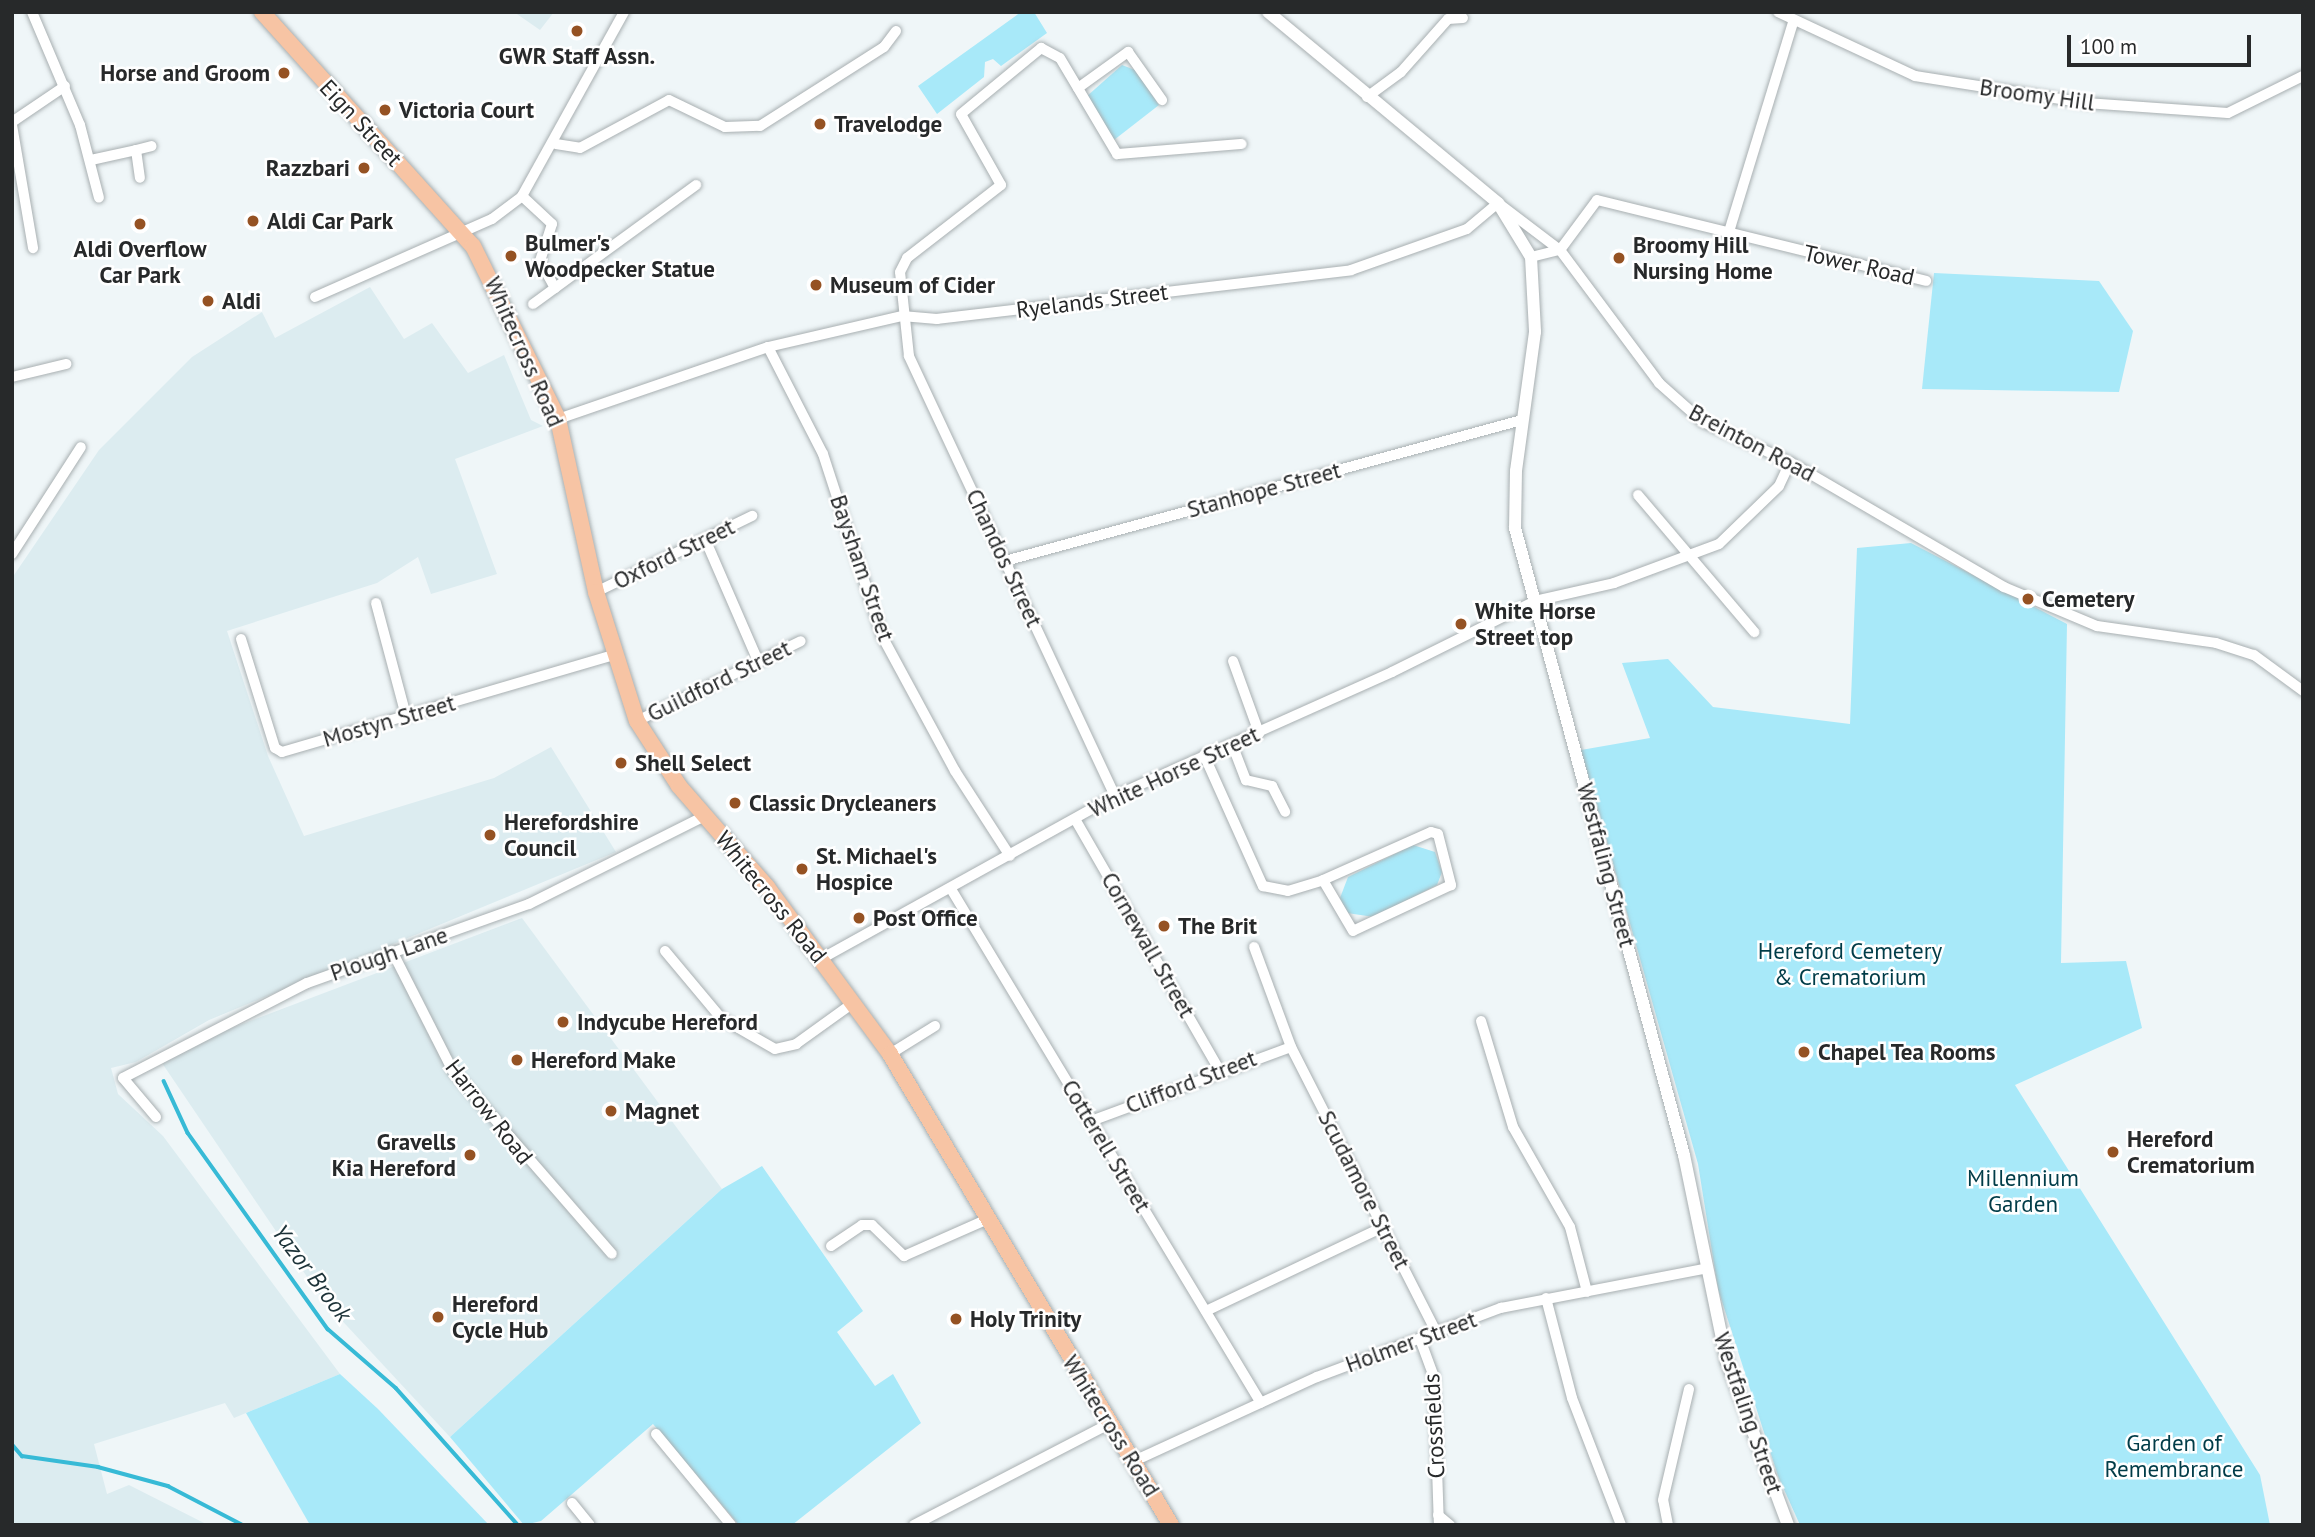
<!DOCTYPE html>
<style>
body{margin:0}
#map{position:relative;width:2315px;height:1537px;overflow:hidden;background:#eff6f8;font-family:"PT Sans",sans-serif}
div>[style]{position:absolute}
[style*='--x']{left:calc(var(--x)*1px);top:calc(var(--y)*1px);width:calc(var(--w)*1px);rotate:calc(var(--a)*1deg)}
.built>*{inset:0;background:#dcecf0}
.green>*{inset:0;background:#a8e9f9}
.stream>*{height:3.5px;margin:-1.75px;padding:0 1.75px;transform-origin:1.75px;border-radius:1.75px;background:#37bad6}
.roads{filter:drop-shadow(0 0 2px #a8afb1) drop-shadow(0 0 2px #a8afb1)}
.minor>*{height:10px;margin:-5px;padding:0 5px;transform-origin:5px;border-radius:5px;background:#fff}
.tertiary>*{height:12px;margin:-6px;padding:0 6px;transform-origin:6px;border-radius:6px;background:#fff}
.trunk>*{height:16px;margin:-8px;padding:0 8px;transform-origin:8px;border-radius:8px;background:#f7c4a4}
.dots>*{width:19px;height:19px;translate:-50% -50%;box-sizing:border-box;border:4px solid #fff;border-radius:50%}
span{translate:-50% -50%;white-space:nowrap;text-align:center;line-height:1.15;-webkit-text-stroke:5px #fff;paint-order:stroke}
.poi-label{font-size:23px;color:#27292a;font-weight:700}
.right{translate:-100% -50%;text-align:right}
.left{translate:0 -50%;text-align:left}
.street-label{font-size:23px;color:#27292a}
.park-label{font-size:23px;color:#003c48}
.water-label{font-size:24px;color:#1c3238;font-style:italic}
.frame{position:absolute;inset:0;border:14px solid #27292a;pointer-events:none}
.scale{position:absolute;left:2067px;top:35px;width:184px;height:32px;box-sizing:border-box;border:4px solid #27292a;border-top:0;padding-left:9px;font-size:21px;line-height:24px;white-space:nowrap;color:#27292a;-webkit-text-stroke:5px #fff;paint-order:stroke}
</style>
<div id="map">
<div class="built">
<i style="clip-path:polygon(514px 12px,554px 12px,540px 30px)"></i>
<i style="clip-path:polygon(370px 287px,404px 339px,432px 323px,468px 373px,504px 355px,531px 420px,543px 426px,455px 459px,497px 574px,431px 594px,418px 557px,377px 583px,227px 631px,268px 756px,304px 836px,494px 778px,551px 747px,616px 852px,209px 1020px,136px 1062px,111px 1068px,118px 1094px,163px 1136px,340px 1374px,234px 1418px,225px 1403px,94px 1444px,107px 1494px,129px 1485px,208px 1525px,12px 1525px,12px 578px,99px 450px,192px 357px,262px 312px,275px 338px)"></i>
<i style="clip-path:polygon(522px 918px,722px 1189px,450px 1437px,322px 1299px,162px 1063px,208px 1037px)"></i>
</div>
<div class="green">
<i style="clip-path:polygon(1021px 12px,1034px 12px,1047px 33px,1001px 66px,993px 59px,985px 62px,984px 77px,937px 114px,918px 86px)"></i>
<i style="clip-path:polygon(1122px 65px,1135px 70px,1159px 105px,1114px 140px,1086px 97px)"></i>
<i style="clip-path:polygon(1934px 273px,2099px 281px,2133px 331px,2119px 392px,1922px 389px)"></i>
<i style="clip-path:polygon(1911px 543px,2067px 624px,2061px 963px,2126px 961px,2142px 1028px,2015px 1085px,2260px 1475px,2270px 1525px,1800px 1525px,1778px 1476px,1718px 1289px,1698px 1164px,1581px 750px,1650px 738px,1622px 663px,1668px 659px,1713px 707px,1850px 724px,1857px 548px)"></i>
<i style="clip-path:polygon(1413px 845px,1435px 852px,1442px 872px,1437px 885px,1374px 917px,1347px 913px,1340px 898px,1348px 877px)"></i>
<i style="clip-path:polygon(762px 1166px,863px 1311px,837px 1332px,875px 1386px,893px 1374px,921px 1423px,792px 1525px,739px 1525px,653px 1424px,541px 1521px,524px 1525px,450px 1437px,722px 1189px)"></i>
<i style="clip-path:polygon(340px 1374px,378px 1409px,489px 1525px,310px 1525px,246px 1413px)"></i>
</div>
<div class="stream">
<i style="--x:164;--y:1081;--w:57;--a:65.2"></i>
<i style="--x:188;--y:1133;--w:241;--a:54.5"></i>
<i style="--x:328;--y:1329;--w:90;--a:40.9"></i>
<i style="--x:396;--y:1388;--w:183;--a:48.3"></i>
<i style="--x:12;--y:1444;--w:16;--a:50"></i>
<i style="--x:22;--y:1456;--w:77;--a:8.2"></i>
<i style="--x:98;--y:1467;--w:73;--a:15.2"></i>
<i style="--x:168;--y:1486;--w:85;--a:27.5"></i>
</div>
<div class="roads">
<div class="minor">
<i style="--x:32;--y:12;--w:123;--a:67"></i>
<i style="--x:80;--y:125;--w:75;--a:75.4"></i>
<i style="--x:1778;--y:12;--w:151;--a:25"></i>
<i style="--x:1915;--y:76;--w:173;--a:9"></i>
<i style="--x:2086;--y:103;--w:142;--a:4"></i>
<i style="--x:2228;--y:113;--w:84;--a:-26.3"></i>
<i style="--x:1078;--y:88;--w:62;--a:-35.8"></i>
<i style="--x:1128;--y:52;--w:59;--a:54.7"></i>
<i style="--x:1367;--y:97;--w:42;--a:-36.3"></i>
<i style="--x:1401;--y:72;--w:71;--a:-48.4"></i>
<i style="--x:1448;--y:19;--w:15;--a:-4"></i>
<i style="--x:12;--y:122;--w:64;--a:-34.2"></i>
<i style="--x:12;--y:125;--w:125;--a:80.3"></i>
<i style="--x:556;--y:144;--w:24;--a:9"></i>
<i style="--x:580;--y:148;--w:101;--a:-28.3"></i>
<i style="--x:669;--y:100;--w:62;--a:25.7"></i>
<i style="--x:725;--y:127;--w:35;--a:-2"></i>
<i style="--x:760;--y:126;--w:147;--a:-32.5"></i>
<i style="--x:884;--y:47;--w:20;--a:-53"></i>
<i style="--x:136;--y:150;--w:16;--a:-14"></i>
<i style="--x:91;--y:160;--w:46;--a:-12.5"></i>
<i style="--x:136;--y:150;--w:28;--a:82"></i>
<i style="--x:522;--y:196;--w:41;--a:43"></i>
<i style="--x:552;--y:224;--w:39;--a:108"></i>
<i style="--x:540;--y:261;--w:31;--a:61"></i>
<i style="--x:1728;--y:235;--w:222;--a:-73"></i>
<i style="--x:1531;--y:257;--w:30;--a:-14"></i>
<i style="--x:1560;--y:250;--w:62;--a:-53.5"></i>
<i style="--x:1597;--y:200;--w:339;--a:13.8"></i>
<i style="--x:315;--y:297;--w:193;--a:-23.8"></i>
<i style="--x:492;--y:219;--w:38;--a:-37"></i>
<i style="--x:522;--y:196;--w:210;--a:-61"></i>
<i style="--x:533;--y:304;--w:202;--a:-36.1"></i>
<i style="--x:768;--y:347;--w:120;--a:62.8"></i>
<i style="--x:823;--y:454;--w:191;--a:72"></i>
<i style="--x:882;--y:636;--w:153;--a:61.6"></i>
<i style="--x:955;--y:771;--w:101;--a:57.1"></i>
<i style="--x:12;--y:377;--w:56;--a:-13.5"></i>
<i style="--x:558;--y:419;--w:222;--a:-18.9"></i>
<i style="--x:768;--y:347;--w:138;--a:-13"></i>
<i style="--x:902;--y:316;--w:35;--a:5"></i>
<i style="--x:937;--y:319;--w:417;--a:-6.7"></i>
<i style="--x:1351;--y:270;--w:123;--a:-19.5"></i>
<i style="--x:1467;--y:229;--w:40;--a:-40"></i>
<i style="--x:1498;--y:203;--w:78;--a:37.2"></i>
<i style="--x:1560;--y:250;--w:166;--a:53.3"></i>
<i style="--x:1659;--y:383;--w:59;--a:41.6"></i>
<i style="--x:1703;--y:422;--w:96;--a:24.7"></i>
<i style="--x:1790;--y:462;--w:248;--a:30.3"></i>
<i style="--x:2004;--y:587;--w:101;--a:22.8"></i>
<i style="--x:2097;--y:626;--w:120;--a:8.1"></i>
<i style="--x:2216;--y:643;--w:40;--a:18"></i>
<i style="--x:2254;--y:655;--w:61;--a:36.3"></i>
<i style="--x:1638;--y:495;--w:180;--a:49.7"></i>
<i style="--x:705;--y:539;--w:133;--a:66.5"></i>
<i style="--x:12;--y:554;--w:127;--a:-57.2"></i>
<i style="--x:1005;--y:561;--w:536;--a:-15.26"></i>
<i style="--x:596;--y:592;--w:174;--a:-26"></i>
<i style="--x:376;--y:603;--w:117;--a:75.1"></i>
<i style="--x:241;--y:639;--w:114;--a:72.7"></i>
<i style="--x:275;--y:748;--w:8;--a:30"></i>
<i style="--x:282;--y:752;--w:345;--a:-16.3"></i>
<i style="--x:1233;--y:661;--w:77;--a:70.1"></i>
<i style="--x:637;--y:721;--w:182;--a:-26"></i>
<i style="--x:1232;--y:744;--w:39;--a:69"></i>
<i style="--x:1246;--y:780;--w:27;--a:13"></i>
<i style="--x:1272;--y:786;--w:29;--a:63"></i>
<i style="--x:1204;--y:755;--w:144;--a:65.8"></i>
<i style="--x:1263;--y:886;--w:25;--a:11"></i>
<i style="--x:1288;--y:891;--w:37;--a:-17"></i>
<i style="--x:1323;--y:880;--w:118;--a:-24"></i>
<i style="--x:1431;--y:832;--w:7;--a:16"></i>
<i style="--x:1438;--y:834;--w:53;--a:75.7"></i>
<i style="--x:1451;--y:885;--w:108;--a:154.9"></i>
<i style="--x:1353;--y:931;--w:59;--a:-120.5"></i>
<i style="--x:1115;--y:796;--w:486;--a:-115.1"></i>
<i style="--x:909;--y:356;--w:84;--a:-96.1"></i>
<i style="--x:900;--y:272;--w:16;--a:-63"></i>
<i style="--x:907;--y:258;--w:119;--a:-37.8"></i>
<i style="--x:1001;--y:185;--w:81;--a:-119.4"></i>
<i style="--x:961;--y:114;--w:104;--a:-39.5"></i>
<i style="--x:1041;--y:48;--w:21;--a:28"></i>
<i style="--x:1060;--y:58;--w:112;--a:59.3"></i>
<i style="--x:1117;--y:154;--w:125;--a:-4.6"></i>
<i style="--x:1075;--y:819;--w:291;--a:60.1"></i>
<i style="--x:951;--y:889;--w:600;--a:58.91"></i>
<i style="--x:1254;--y:947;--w:107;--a:69.7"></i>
<i style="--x:1291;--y:1047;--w:321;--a:63"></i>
<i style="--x:392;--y:951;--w:135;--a:63.1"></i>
<i style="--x:453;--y:1071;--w:242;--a:49"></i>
<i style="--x:665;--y:951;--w:87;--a:50.1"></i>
<i style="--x:721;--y:1018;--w:62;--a:29.9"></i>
<i style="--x:775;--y:1049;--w:22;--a:-13"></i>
<i style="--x:796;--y:1044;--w:70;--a:-35.7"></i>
<i style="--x:821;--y:959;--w:336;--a:-29"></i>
<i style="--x:1115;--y:796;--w:303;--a:-24.1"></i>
<i style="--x:1392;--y:672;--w:160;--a:-26.4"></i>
<i style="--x:1535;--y:601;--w:81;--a:-12.8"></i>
<i style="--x:1614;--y:583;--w:112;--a:-20.4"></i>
<i style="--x:1719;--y:544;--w:83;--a:-44"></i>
<i style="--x:1779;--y:486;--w:26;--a:-65"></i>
<i style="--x:1481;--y:1021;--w:111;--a:73.2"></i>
<i style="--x:1513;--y:1127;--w:115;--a:60.3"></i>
<i style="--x:1570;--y:1227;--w:67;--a:75.3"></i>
<i style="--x:890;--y:1054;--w:53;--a:-31.9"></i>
<i style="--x:156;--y:1117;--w:51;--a:-130.2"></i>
<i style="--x:123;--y:1078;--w:207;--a:-27.3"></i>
<i style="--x:307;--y:983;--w:236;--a:-19.6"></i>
<i style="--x:529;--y:904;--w:197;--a:-26.6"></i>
<i style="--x:1091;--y:1121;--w:213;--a:-20.3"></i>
<i style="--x:831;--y:1246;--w:37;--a:-34"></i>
<i style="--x:862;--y:1225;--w:10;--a:0"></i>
<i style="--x:872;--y:1225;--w:45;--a:44.1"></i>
<i style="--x:904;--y:1256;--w:92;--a:-23.8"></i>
<i style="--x:1546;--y:1298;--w:103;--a:75.4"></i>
<i style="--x:1572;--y:1398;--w:136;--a:68.9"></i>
<i style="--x:1206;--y:1311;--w:196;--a:-25.4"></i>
<i style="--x:1420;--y:1339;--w:40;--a:69.8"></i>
<i style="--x:1434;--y:1377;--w:148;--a:88.1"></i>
<i style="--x:656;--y:1434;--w:118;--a:50.5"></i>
<i style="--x:1134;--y:1461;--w:201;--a:-24.7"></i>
<i style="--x:1317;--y:1377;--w:197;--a:-20.6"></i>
<i style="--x:1501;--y:1308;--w:207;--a:-10.9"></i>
<i style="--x:572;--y:1503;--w:28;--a:51"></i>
<i style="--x:1438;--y:1515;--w:16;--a:40"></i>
<i style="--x:914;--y:1525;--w:222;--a:-27.4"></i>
<i style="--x:1668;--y:1525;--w:25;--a:-101"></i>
<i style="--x:1663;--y:1500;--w:114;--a:-76.8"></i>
</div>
<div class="tertiary">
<i style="--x:1268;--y:12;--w:299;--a:39.7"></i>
<i style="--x:1498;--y:203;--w:63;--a:58.6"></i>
<i style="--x:1531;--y:257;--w:75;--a:86.9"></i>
<i style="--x:1535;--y:332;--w:140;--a:97.8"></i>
<i style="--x:1516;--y:471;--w:57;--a:91"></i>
<i style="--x:1515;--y:528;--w:649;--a:74.92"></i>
<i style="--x:1684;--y:1155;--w:211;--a:78.3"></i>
<i style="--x:1727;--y:1362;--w:174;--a:69.5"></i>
</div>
<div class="trunk">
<i style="--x:262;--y:12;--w:315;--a:48"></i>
<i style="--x:473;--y:246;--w:193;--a:63.8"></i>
<i style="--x:558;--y:419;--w:177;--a:77.6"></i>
<i style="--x:596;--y:592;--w:135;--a:72.4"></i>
<i style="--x:637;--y:721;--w:77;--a:57.1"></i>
<i style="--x:679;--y:786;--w:134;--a:48.9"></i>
<i style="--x:767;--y:887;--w:207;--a:53.6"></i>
<i style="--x:890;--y:1054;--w:548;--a:59.18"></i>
</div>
</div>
<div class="dots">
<i style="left:577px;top:31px;background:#955223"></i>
<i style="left:284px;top:73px;background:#955223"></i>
<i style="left:385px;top:110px;background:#955223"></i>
<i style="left:820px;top:124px;background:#955223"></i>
<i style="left:364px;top:168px;background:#955223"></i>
<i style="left:253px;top:221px;background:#955223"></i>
<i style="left:140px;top:224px;background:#955223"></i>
<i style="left:511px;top:256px;background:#955223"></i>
<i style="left:1619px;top:258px;background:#955223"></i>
<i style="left:816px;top:285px;background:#955223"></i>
<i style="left:208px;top:301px;background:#955223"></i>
<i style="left:2028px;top:599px;background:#955223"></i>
<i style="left:1461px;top:624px;background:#955223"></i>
<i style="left:621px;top:763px;background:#955223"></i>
<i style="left:735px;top:803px;background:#955223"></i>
<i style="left:490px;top:835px;background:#955223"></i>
<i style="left:802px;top:869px;background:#955223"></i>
<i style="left:859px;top:918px;background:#955223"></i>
<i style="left:1164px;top:926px;background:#955223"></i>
<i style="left:563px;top:1022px;background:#955223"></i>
<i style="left:1804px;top:1052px;background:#955223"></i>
<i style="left:517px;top:1060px;background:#955223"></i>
<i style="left:611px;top:1111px;background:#955223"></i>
<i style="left:2113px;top:1152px;background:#955223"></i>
<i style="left:470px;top:1155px;background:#955223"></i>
<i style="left:438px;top:1317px;background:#955223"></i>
<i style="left:956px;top:1319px;background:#955223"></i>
</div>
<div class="poi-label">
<span style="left:577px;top:56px">GWR Staff Assn.</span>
<span class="right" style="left:270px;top:73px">Horse and Groom</span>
<span class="left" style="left:399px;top:110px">Victoria Court</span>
<span class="left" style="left:834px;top:124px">Travelodge</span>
<span class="right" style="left:350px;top:168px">Razzbari</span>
<span class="left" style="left:267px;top:221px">Aldi Car Park</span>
<span class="left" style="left:525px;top:256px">Bulmer's<br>Woodpecker Statue</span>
<span class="left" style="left:1633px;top:258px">Broomy Hill<br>Nursing Home</span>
<span style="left:140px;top:262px">Aldi Overflow<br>Car Park</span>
<span class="left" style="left:830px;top:285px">Museum of Cider</span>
<span class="left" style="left:222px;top:301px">Aldi</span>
<span class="left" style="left:2042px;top:599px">Cemetery</span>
<span class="left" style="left:1475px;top:624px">White Horse<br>Street top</span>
<span class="left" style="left:635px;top:763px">Shell Select</span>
<span class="left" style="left:749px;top:803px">Classic Drycleaners</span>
<span class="left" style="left:504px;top:835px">Herefordshire<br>Council</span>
<span class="left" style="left:816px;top:869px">St. Michael's<br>Hospice</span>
<span class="left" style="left:873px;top:918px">Post Office</span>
<span class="left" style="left:1178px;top:926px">The Brit</span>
<span class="left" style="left:577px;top:1022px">Indycube Hereford</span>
<span class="left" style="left:1818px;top:1052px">Chapel Tea Rooms</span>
<span class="left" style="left:531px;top:1060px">Hereford Make</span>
<span class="left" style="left:625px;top:1111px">Magnet</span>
<span class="left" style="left:2127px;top:1152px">Hereford<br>Crematorium</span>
<span class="right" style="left:456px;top:1155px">Gravells<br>Kia Hereford</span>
<span class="left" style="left:452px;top:1317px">Hereford<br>Cycle Hub</span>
<span class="left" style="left:970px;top:1319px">Holy Trinity</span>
</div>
<div class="street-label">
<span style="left:2037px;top:95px;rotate:8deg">Broomy Hill</span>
<span style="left:361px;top:123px;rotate:47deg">Eign Street</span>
<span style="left:1859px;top:265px;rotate:13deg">Tower Road</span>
<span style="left:1092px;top:301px;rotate:-7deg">Ryelands Street</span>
<span style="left:524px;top:352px;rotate:66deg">Whitecross Road</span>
<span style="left:1752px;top:443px;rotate:28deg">Breinton Road</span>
<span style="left:1264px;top:490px;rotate:-15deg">Stanhope Street</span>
<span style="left:674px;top:554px;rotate:-26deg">Oxford Street</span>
<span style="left:1004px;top:558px;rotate:65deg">Chandos Street</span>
<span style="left:862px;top:568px;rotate:71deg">Baysham Street</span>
<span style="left:719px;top:681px;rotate:-26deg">Guildford Street</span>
<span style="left:389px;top:721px;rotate:-16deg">Mostyn Street</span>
<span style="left:1174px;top:772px;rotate:-25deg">White Horse Street</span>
<span style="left:1606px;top:865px;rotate:75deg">Westfaling Street</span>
<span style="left:771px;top:897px;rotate:51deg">Whitecross Road</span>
<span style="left:1148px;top:945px;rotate:60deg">Cornewall Street</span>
<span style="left:389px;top:954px;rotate:-19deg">Plough Lane</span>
<span style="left:1191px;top:1082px;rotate:-21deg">Clifford Street</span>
<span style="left:489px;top:1112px;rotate:52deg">Harrow Road</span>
<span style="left:1106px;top:1146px;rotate:59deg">Cotterell Street</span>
<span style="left:1364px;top:1190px;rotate:63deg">Scudamore Street</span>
<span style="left:1411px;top:1342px;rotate:-20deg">Holmer Street</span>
<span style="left:1748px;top:1413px;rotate:71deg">Westfaling Street</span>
<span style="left:1111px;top:1426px;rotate:58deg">Whitecross Road</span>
<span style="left:1434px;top:1426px;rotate:-93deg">Crossfields</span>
</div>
<div class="park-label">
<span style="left:1850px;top:964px">Hereford Cemetery<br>&amp; Crematorium</span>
<span style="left:2023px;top:1191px">Millennium<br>Garden</span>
<span style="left:2174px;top:1456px">Garden of<br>Remembrance</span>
</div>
<div class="water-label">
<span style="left:312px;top:1273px;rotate:53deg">Yazor Brook</span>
</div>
<div class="frame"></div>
<div class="scale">100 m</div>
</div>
